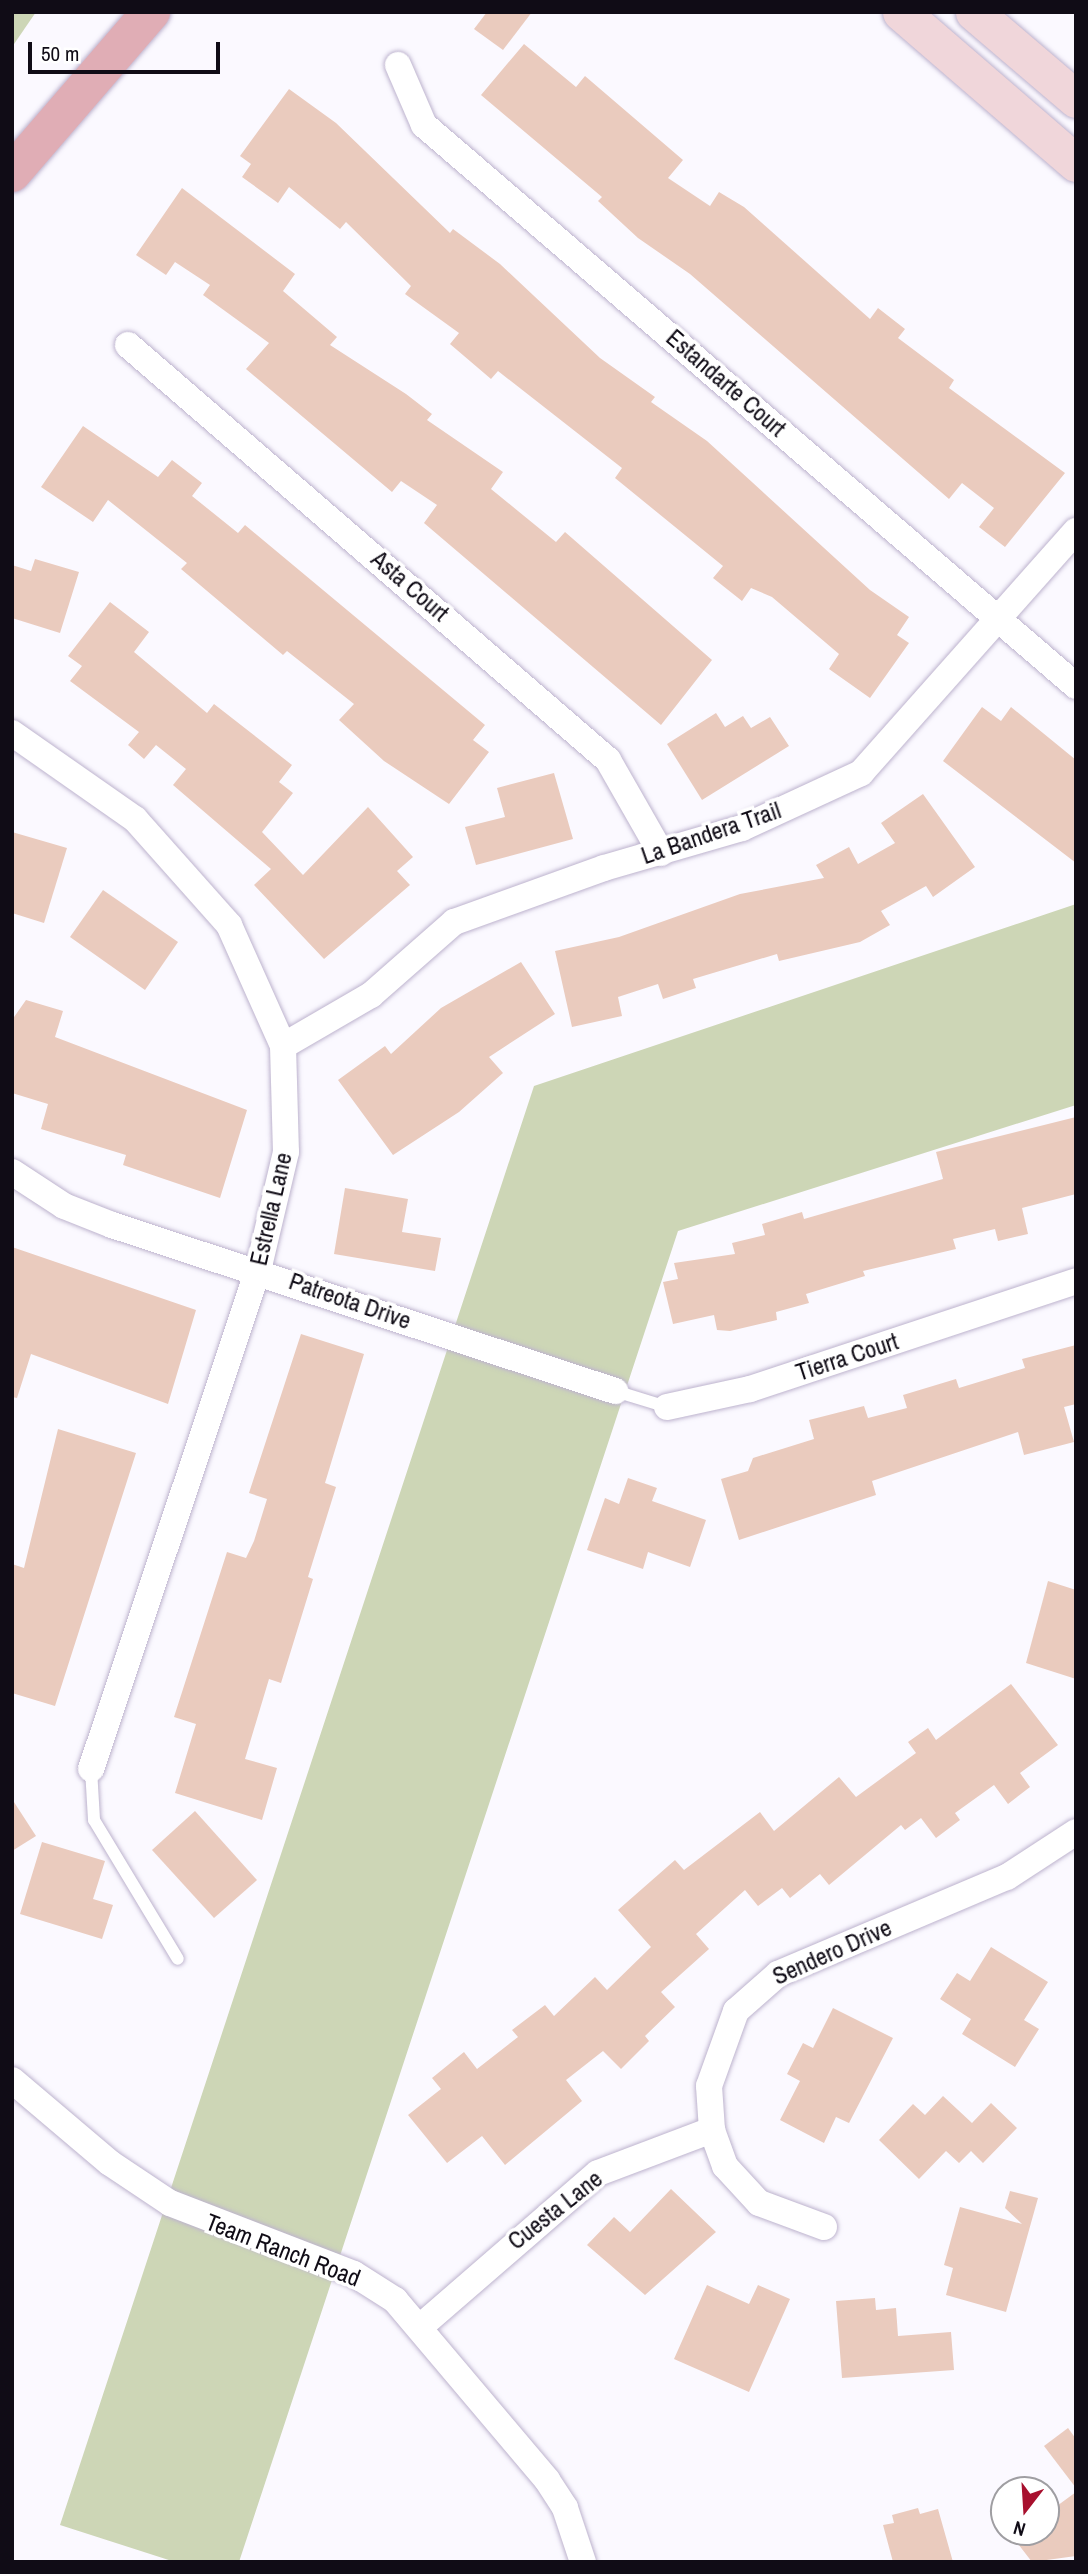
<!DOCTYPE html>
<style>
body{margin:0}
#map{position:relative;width:1088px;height:2574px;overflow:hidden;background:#fbf9ff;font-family:"Archivo Narrow",sans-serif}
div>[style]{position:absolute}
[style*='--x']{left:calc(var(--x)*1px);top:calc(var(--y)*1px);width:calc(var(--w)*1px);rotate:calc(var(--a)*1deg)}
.green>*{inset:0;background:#cdd6b6}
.building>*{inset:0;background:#eacbbe}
.roads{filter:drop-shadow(0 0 2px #bdb3ce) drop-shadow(0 0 2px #bdb3ce)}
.lane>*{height:12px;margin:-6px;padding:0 6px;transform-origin:6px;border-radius:6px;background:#fff}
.street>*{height:26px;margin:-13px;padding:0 13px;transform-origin:13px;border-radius:13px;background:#fff}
.secondary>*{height:37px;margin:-18.5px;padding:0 18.5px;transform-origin:18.5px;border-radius:18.5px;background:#f0d6da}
.primary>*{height:38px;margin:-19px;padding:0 19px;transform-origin:19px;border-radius:19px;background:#e0adb5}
span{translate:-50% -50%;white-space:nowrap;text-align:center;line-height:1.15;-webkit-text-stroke:7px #fff;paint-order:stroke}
.street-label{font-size:24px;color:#100c16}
.frame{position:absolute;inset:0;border:14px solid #100c16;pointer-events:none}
.north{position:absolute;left:990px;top:2476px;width:70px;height:70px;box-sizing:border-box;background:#fff;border:2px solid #9f9ea2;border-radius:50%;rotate:197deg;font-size:19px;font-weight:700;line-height:28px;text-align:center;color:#100c16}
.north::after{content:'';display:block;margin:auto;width:24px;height:32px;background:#a8102e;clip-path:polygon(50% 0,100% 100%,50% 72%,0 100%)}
.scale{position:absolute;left:28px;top:42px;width:192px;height:32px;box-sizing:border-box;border:4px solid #100c16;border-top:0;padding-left:9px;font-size:21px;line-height:24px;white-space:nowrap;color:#100c16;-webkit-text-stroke:5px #fff;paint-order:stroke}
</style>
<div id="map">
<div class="green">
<i style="clip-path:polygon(12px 12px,36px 12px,12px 47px)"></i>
<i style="clip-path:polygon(1076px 904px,1076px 1105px,678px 1231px,239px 2562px,175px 2562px,60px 2525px,534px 1086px)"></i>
</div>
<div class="building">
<i style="clip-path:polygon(487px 12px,532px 12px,503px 50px,474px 29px)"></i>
<i style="clip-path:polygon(524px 44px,576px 87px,585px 76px,683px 160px,668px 178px,710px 206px,719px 192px,744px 207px,870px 319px,878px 308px,905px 329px,898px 338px,954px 380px,949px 388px,1065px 473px,1005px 547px,979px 527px,994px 508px,962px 483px,949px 499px,690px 274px,638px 238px,598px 201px,602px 197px,481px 95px)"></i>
<i style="clip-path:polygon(289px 89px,336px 123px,450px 233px,453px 229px,500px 264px,600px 358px,655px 397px,651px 402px,707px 441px,870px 590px,909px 617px,897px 635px,909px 643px,870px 698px,829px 669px,839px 654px,772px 597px,751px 588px,742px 601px,713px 578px,723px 566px,615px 478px,622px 468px,498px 371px,491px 379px,450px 344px,459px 333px,405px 294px,411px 286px,346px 222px,340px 229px,289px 187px,278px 203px,242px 177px,251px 164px,240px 156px)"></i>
<i style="clip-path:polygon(182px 188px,295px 274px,283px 291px,337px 337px,330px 345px,406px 394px,432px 414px,427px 420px,503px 472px,491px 489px,556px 542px,565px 532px,712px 660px,661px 725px,424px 523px,437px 505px,401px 481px,392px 492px,246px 369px,269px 343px,203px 295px,210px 285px,175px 262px,166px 275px,136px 255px)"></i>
<i style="clip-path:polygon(83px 426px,158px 477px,172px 460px,202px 483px,192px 496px,238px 533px,245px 525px,485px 725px,473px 740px,489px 752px,449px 804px,384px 761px,339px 720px,354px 704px,287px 651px,283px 655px,181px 569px,187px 563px,108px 500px,93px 522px,41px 487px)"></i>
<i style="clip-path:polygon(35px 559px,79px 572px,60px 633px,12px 618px,12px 565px,31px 571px)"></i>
<i style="clip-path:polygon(110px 602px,149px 632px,134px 652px,207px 713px,214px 704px,292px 765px,279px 782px,293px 793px,262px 832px,303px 875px,368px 807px,413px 857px,397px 871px,410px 885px,324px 959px,254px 885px,271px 869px,173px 785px,186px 769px,156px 745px,144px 759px,128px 745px,139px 732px,70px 681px,82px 666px,68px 656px)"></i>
<i style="clip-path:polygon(982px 707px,1001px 721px,1011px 707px,1076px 760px,1076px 863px,943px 761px)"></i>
<i style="clip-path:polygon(716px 713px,725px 727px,743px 716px,751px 728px,770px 717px,789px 746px,702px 800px,667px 744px)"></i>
<i style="clip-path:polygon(554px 773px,573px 839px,476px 865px,465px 827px,505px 817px,497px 788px)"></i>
<i style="clip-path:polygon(923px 794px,975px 867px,933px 897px,926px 886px,881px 911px,890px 925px,860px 942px,779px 961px,777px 954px,693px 979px,696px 988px,663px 999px,658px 984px,618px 997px,622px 1016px,572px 1027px,555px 951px,619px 937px,740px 894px,824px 878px,816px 865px,849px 847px,858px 864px,895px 843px,881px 823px)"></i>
<i style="clip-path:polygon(12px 832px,67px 848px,44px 923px,12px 913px)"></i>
<i style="clip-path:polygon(103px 890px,178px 942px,145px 990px,70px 937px)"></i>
<i style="clip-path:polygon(521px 962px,555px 1014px,489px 1057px,503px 1073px,459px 1112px,393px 1155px,338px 1080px,385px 1046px,391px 1054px,441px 1008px)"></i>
<i style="clip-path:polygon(26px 1000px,63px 1011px,55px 1037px,247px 1110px,220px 1198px,123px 1165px,126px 1155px,41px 1129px,48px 1104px,12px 1093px,12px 1020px)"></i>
<i style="clip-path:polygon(1076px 1117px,1076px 1194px,1022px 1208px,1028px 1234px,998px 1241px,995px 1229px,953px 1239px,956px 1249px,863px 1271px,865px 1276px,806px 1294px,809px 1303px,776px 1312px,777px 1320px,730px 1331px,717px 1330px,714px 1315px,673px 1324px,663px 1282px,678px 1279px,674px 1263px,735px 1254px,732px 1243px,765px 1235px,762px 1224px,802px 1212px,804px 1219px,943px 1179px,936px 1152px)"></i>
<i style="clip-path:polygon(345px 1188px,408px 1199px,402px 1232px,441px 1238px,435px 1271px,334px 1254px)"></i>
<i style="clip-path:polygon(12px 1247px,196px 1310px,168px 1404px,31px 1354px,17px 1398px,12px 1397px)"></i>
<i style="clip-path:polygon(301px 1334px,364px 1354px,325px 1483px,336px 1487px,308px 1577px,313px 1579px,281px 1683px,269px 1679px,245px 1759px,277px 1768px,262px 1820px,175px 1793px,196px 1724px,174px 1717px,227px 1552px,246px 1558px,254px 1541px,267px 1499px,249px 1493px)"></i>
<i style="clip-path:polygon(1076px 1345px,1076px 1404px,1064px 1407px,1074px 1442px,1024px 1455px,1018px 1432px,872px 1481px,876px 1495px,739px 1540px,721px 1479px,748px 1471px,753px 1458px,814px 1439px,809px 1420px,864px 1406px,868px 1418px,907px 1408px,903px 1395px,956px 1379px,959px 1388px,1025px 1368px,1022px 1359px)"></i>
<i style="clip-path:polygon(58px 1429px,136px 1453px,55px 1706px,12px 1693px,12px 1564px,24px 1568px)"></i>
<i style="clip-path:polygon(628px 1478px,657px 1488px,652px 1501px,706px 1520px,690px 1567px,648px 1552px,643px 1569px,587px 1550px,605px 1498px,619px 1504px)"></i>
<i style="clip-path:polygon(1048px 1581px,1076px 1590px,1076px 1679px,1026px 1663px)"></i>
<i style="clip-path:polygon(1011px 1684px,1058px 1745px,1020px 1773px,1030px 1787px,1008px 1804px,994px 1785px,955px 1813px,960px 1820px,936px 1838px,921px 1818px,905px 1830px,901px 1825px,829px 1885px,820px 1874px,790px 1898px,782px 1888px,758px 1906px,745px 1890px,696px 1934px,709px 1949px,661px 1992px,675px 2007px,645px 2036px,649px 2041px,621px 2069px,603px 2051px,566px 2080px,582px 2101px,505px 2165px,482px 2136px,447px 2163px,408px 2115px,441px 2089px,432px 2078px,464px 2052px,477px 2069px,518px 2037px,512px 2030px,545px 2005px,554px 2016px,595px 1977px,607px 1990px,651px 1947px,618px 1910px,675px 1860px,684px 1870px,760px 1812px,774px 1831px,839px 1777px,856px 1797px,916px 1753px,908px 1742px,928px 1728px,936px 1740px)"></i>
<i style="clip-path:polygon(12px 1799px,36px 1836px,12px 1851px)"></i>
<i style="clip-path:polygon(195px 1811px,257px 1880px,214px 1918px,152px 1850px)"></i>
<i style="clip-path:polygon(42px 1842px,105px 1861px,93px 1899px,113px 1905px,102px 1939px,20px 1914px)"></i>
<i style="clip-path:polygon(991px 1947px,1048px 1982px,1024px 2020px,1039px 2029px,1015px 2067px,962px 2034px,971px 2019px,940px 1999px,957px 1973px,970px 1981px)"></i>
<i style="clip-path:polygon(833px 2008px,893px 2038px,849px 2123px,836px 2117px,824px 2143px,780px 2120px,800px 2081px,787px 2074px,803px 2043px,813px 2048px)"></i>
<i style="clip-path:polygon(943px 2096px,972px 2123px,991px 2103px,1017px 2128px,983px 2163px,971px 2151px,959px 2163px,946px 2151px,919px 2179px,879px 2140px,913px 2104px,925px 2115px)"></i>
<i style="clip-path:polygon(671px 2189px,716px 2232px,645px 2295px,587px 2245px,614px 2217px,630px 2232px)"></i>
<i style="clip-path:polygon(1010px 2191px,1038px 2198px,1006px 2312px,946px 2295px,953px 2268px,944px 2265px,960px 2207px,1022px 2224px,1005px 2208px)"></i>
<i style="clip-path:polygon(707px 2285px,749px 2304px,758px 2285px,790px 2299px,749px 2392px,674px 2359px)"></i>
<i style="clip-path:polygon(875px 2298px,876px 2310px,896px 2308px,898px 2336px,951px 2332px,954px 2370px,842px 2378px,836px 2301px)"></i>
<i style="clip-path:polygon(1068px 2428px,1076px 2439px,1076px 2488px,1044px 2446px)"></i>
<i style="clip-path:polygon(1076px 2492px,1076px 2556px,1032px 2562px,1009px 2532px,1046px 2532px,1046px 2514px)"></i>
<i style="clip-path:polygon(918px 2508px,920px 2514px,938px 2509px,953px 2562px,893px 2562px,883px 2525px,894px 2523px,892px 2515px)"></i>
</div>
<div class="roads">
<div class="lane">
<i style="--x:615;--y:1391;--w:54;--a:17.1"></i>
<i style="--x:91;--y:1769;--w:51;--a:86.6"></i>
<i style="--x:94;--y:1820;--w:162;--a:58.9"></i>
</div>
<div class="street">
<i style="--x:398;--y:65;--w:65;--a:66.6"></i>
<i style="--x:424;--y:125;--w:860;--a:40.71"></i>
<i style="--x:128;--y:345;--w:635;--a:40.85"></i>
<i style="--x:608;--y:760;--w:107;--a:60.3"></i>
<i style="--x:12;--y:733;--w:150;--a:35"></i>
<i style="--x:135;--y:819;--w:142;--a:48.4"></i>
<i style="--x:229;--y:925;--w:133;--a:65.9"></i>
<i style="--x:283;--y:1046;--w:106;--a:88.4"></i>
<i style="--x:286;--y:1152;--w:121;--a:103.3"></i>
<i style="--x:258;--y:1270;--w:526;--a:108.5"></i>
<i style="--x:283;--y:1046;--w:102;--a:-30.1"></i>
<i style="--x:371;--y:995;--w:111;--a:-41.3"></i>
<i style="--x:454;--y:922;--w:159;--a:-19.8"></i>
<i style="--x:604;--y:868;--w:144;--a:-16.2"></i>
<i style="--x:742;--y:828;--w:131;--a:-24.8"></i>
<i style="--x:861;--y:773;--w:324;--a:-48.4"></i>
<i style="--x:12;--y:1172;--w:62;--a:33.2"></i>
<i style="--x:64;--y:1206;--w:52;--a:21.6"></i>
<i style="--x:112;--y:1225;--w:530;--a:18.26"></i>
<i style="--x:667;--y:1407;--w:85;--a:-12.2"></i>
<i style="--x:750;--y:1389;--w:343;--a:-18.3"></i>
<i style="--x:12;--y:2080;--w:128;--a:40.3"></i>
<i style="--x:110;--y:2163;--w:72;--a:33.7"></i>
<i style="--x:170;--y:2203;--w:197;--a:21.1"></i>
<i style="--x:354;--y:2274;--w:49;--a:32.4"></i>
<i style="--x:395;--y:2300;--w:236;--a:49.8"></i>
<i style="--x:547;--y:2480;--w:33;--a:57"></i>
<i style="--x:565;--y:2508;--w:57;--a:71.6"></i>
<i style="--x:824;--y:2227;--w:69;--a:-159.7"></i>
<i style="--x:759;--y:2203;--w:50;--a:-132.6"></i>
<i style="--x:725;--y:2166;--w:38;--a:-110"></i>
<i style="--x:712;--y:2130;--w:44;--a:-93.9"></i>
<i style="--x:709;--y:2086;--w:80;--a:-70.2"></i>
<i style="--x:736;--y:2011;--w:56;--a:-41.4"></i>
<i style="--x:778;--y:1974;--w:249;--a:-23"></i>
<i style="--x:1007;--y:1877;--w:82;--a:-33.1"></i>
<i style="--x:420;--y:2327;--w:235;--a:-40.9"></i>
<i style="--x:598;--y:2173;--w:122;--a:-20.7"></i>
</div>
<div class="secondary">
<i style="--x:901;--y:12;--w:231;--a:40.8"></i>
<i style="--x:974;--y:12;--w:134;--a:40.5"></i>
</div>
<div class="primary">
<i style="--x:12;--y:173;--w:213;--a:-49.2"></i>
</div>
</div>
<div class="street-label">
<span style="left:726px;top:383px;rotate:41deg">Estandarte Court</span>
<span style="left:410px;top:586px;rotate:41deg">Asta Court</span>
<span style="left:711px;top:833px;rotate:-19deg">La Bandera Trail</span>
<span style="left:271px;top:1209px;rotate:-77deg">Estrella Lane</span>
<span style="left:350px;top:1301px;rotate:19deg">Patreota Drive</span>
<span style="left:847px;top:1357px;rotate:-18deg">Tierra Court</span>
<span style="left:832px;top:1952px;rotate:-24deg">Sendero Drive</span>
<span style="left:555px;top:2210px;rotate:-38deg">Cuesta Lane</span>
<span style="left:283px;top:2250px;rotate:21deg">Team Ranch Road</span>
</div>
<div class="frame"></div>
<div class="north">N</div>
<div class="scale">50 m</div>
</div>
